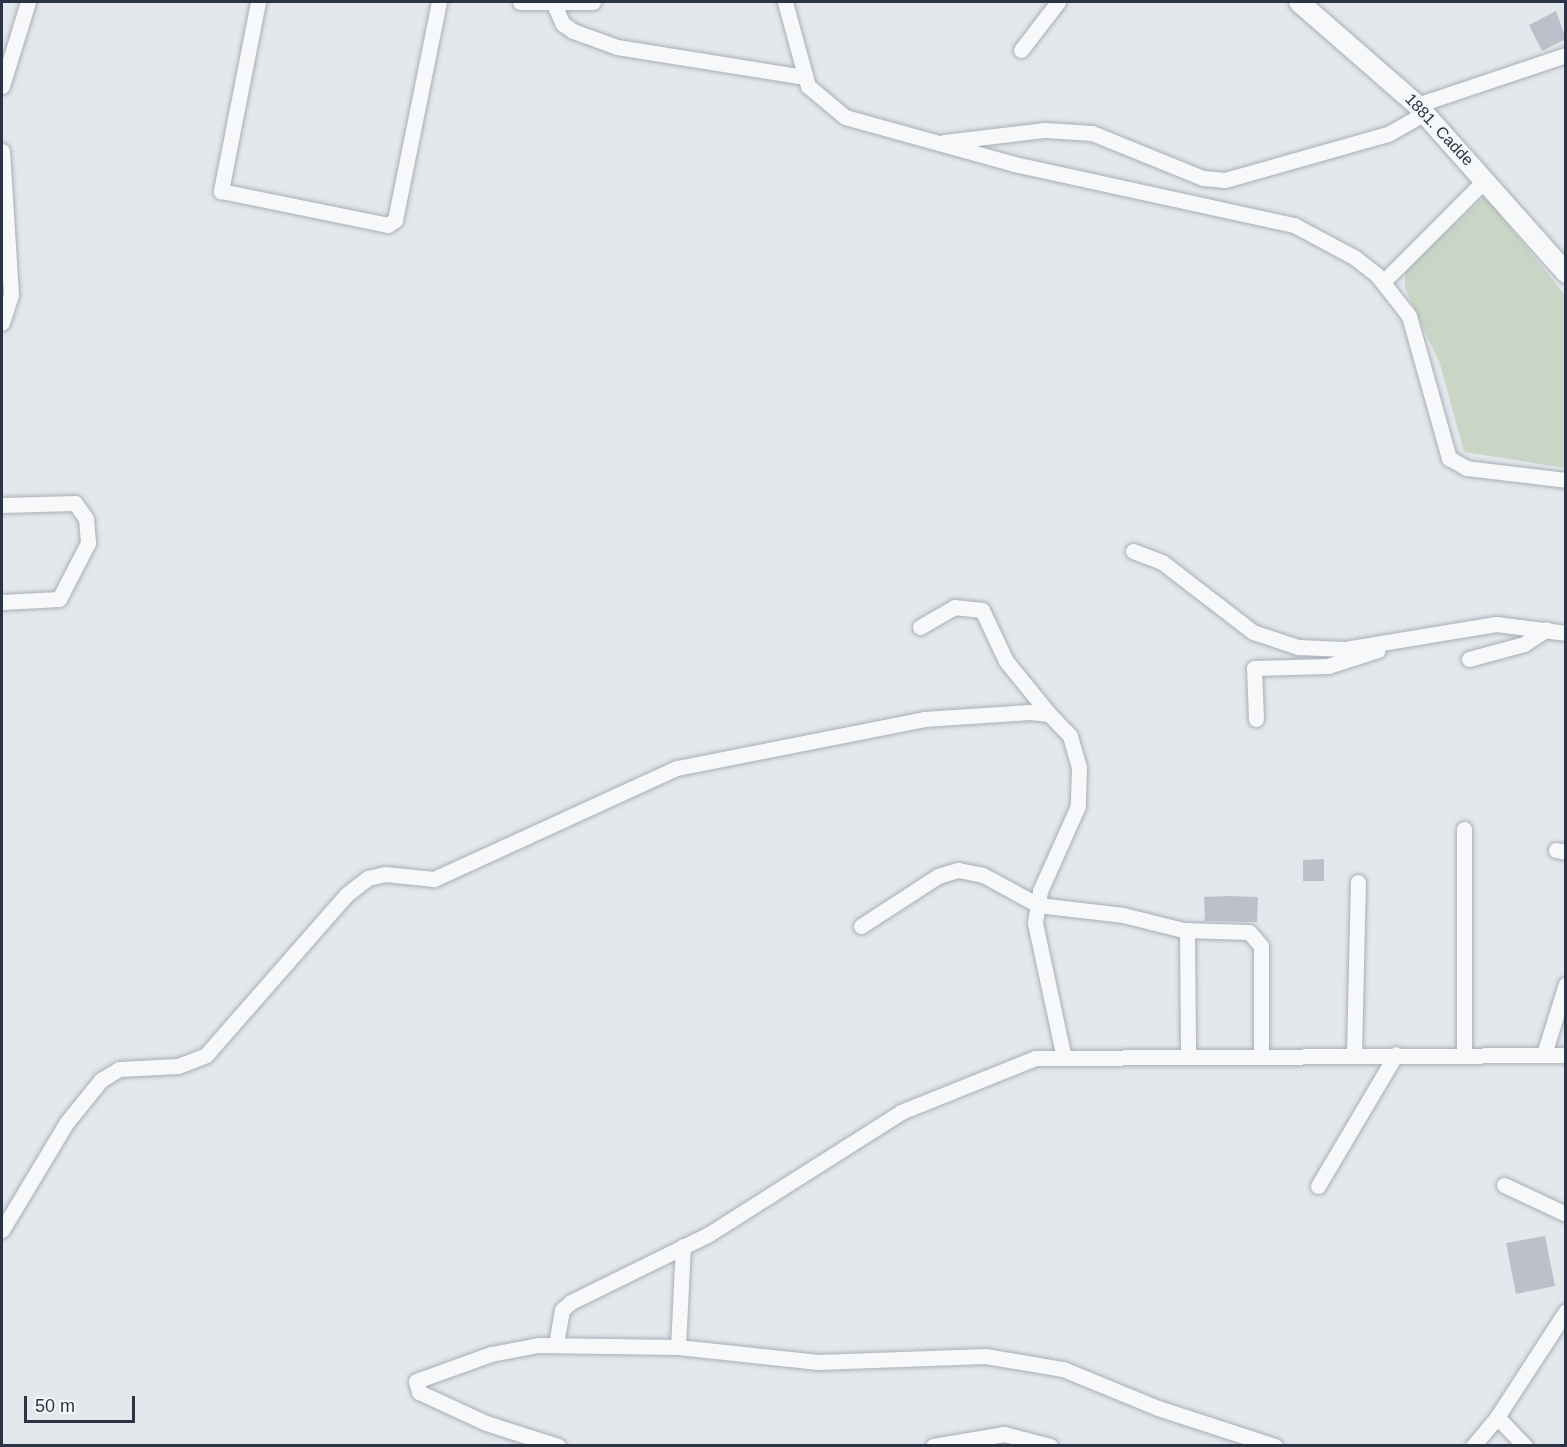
<!DOCTYPE html>
<style>
body{margin:0}
#map{position:relative;width:1567px;height:1447px;overflow:hidden;background:#e4e7ec;font-family:Arial,sans-serif}
div>[style]{position:absolute}
[style*='--x']{left:calc(var(--x)*1px);top:calc(var(--y)*1px);width:calc(var(--w)*1px);rotate:calc(var(--a)*1deg)}
.green>*{inset:0;background:#c9d6c5}
.building>*{inset:0;background:#bbc0ca}
.roads{filter:drop-shadow(0 0 2px #a9aeb7) drop-shadow(0 0 2px #a9aeb7)}
.minor>*{height:15px;margin:-7.5px;padding:0 7.5px;transform-origin:7.5px;border-radius:7.5px;background:#f7f8fa}
.tertiary>*{height:20px;margin:-10px;padding:0 10px;transform-origin:10px;border-radius:10px;background:#f7f8fa}
span{translate:-50% -50%;white-space:nowrap;text-align:center;line-height:1.15;-webkit-text-stroke:4.5px #f4f6f9;paint-order:stroke}
.street-label{font-size:16px;color:#2b3445}
.frame{position:absolute;inset:0;border:3px solid #2b3445;pointer-events:none}
.scale{position:absolute;left:24px;top:1396px;width:111px;height:27px;box-sizing:border-box;border:3px solid #2b3445;border-top:0;padding-left:8px;font-size:18px;line-height:21px;white-space:nowrap;color:#2b3445;-webkit-text-stroke:4px #f4f6f9;paint-order:stroke}
</style>
<div id="map">
<div class="green">
<i style="clip-path:polygon(1485px 196px,1565px 295px,1565px 468px,1464px 452px,1440px 364px,1405px 288px,1405px 271px)"></i>
</div>
<div class="building">
<i style="clip-path:polygon(1556px 11px,1566px 39px,1542px 51px,1529px 25px)"></i>
<i style="clip-path:polygon(1324px 859px,1324px 881px,1303px 881px,1303px 860px)"></i>
<i style="clip-path:polygon(1229px 896px,1258px 897px,1257px 922px,1205px 921px,1204px 897px)"></i>
<i style="clip-path:polygon(1545px 1236px,1555px 1286px,1516px 1294px,1506px 1243px)"></i>
</div>
<div class="roads">
<div class="minor">
<i style="--x:258;--y:2;--w:193;--a:101.1"></i>
<i style="--x:221;--y:191;--w:170;--a:11.5"></i>
<i style="--x:388;--y:225;--w:9;--a:-36"></i>
<i style="--x:395;--y:220;--w:222;--a:-78.6"></i>
<i style="--x:520;--y:2;--w:73;--a:0"></i>
<i style="--x:553;--y:2;--w:24;--a:66"></i>
<i style="--x:563;--y:24;--w:12;--a:35"></i>
<i style="--x:573;--y:31;--w:47;--a:20"></i>
<i style="--x:617;--y:47;--w:189;--a:9.1"></i>
<i style="--x:785;--y:2;--w:87;--a:74.7"></i>
<i style="--x:808;--y:86;--w:48;--a:40"></i>
<i style="--x:845;--y:117;--w:175;--a:15.5"></i>
<i style="--x:1014;--y:164;--w:287;--a:12.3"></i>
<i style="--x:1294;--y:225;--w:68;--a:28.1"></i>
<i style="--x:1354;--y:257;--w:29;--a:38"></i>
<i style="--x:1377;--y:275;--w:52;--a:52"></i>
<i style="--x:1409;--y:316;--w:148;--a:74.3"></i>
<i style="--x:1449;--y:458;--w:20;--a:30"></i>
<i style="--x:1466;--y:468;--w:101;--a:6.8"></i>
<i style="--x:1021;--y:50;--w:61;--a:-52.4"></i>
<i style="--x:2;--y:86;--w:88;--a:-72.8"></i>
<i style="--x:1417;--y:105;--w:157;--a:-18.6"></i>
<i style="--x:944;--y:142;--w:102;--a:-6.8"></i>
<i style="--x:1045;--y:130;--w:47;--a:3.7"></i>
<i style="--x:1092;--y:133;--w:120;--a:22.1"></i>
<i style="--x:1203;--y:178;--w:22;--a:5"></i>
<i style="--x:1225;--y:180;--w:169;--a:-15.8"></i>
<i style="--x:1388;--y:134;--w:43;--a:-29.6"></i>
<i style="--x:2;--y:151;--w:144;--a:86.4"></i>
<i style="--x:11;--y:295;--w:29;--a:108"></i>
<i style="--x:1383;--y:282;--w:144;--a:-45"></i>
<i style="--x:2;--y:505;--w:73;--a:-1.6"></i>
<i style="--x:75;--y:503;--w:19;--a:55"></i>
<i style="--x:86;--y:519;--w:24;--a:85"></i>
<i style="--x:88;--y:543;--w:63;--a:117.4"></i>
<i style="--x:59;--y:599;--w:57;--a:177"></i>
<i style="--x:1133;--y:551;--w:31;--a:21"></i>
<i style="--x:1162;--y:562;--w:115;--a:37.6"></i>
<i style="--x:1253;--y:632;--w:47;--a:18.4"></i>
<i style="--x:1298;--y:647;--w:47;--a:2.4"></i>
<i style="--x:1345;--y:649;--w:153;--a:-9.4"></i>
<i style="--x:1496;--y:624;--w:71;--a:7.3"></i>
<i style="--x:920;--y:627;--w:39;--a:-30"></i>
<i style="--x:954;--y:607;--w:28;--a:6"></i>
<i style="--x:982;--y:610;--w:56;--a:64.8"></i>
<i style="--x:1006;--y:661;--w:68;--a:50.9"></i>
<i style="--x:1469;--y:659;--w:57;--a:-15.3"></i>
<i style="--x:1524;--y:644;--w:27;--a:-33"></i>
<i style="--x:1256;--y:719;--w:51;--a:-92.2"></i>
<i style="--x:1254;--y:668;--w:74;--a:-1.5"></i>
<i style="--x:1328;--y:666;--w:52;--a:-17.7"></i>
<i style="--x:1464;--y:829;--w:225;--a:90"></i>
<i style="--x:1556;--y:850;--w:10;--a:11"></i>
<i style="--x:861;--y:926;--w:92;--a:-33"></i>
<i style="--x:938;--y:876;--w:21;--a:-17"></i>
<i style="--x:958;--y:870;--w:25;--a:11"></i>
<i style="--x:983;--y:875;--w:63;--a:28.6"></i>
<i style="--x:1038;--y:905;--w:86;--a:6.7"></i>
<i style="--x:1123;--y:915;--w:62;--a:14"></i>
<i style="--x:1183;--y:930;--w:66;--a:1.7"></i>
<i style="--x:1249;--y:932;--w:18;--a:49"></i>
<i style="--x:1261;--y:946;--w:109;--a:90"></i>
<i style="--x:1187;--y:930;--w:125;--a:89.5"></i>
<i style="--x:1354;--y:1054;--w:172;--a:-88.7"></i>
<i style="--x:1544;--y:1054;--w:73;--a:-72.6"></i>
<i style="--x:1504;--y:1185;--w:68;--a:25.1"></i>
<i style="--x:1318;--y:1186;--w:153;--a:-59.4"></i>
<i style="--x:2;--y:1230;--w:126;--a:-59"></i>
<i style="--x:67;--y:1122;--w:54;--a:-51"></i>
<i style="--x:101;--y:1080;--w:21;--a:-31"></i>
<i style="--x:119;--y:1069;--w:59;--a:-2.9"></i>
<i style="--x:178;--y:1066;--w:30;--a:-21"></i>
<i style="--x:206;--y:1055;--w:213;--a:-48.8"></i>
<i style="--x:346;--y:895;--w:28;--a:-38"></i>
<i style="--x:368;--y:878;--w:17;--a:-13"></i>
<i style="--x:385;--y:874;--w:49;--a:5.8"></i>
<i style="--x:434;--y:879;--w:267;--a:-24.6"></i>
<i style="--x:677;--y:768;--w:252;--a:-11.2"></i>
<i style="--x:924;--y:719;--w:106;--a:-3.8"></i>
<i style="--x:1030;--y:712;--w:19;--a:6"></i>
<i style="--x:1049;--y:714;--w:30;--a:46"></i>
<i style="--x:1070;--y:736;--w:33;--a:74"></i>
<i style="--x:1079;--y:768;--w:38;--a:92"></i>
<i style="--x:1078;--y:806;--w:93;--a:114.1"></i>
<i style="--x:1040;--y:891;--w:32;--a:99"></i>
<i style="--x:1035;--y:923;--w:134;--a:77.9"></i>
<i style="--x:556;--y:1344;--w:35;--a:-80"></i>
<i style="--x:562;--y:1310;--w:12;--a:-42"></i>
<i style="--x:571;--y:1302;--w:154;--a:-26.2"></i>
<i style="--x:709;--y:1234;--w:227;--a:-32.4"></i>
<i style="--x:901;--y:1112;--w:144;--a:-21.9"></i>
<i style="--x:1035;--y:1058;--w:531;--a:-0.32"></i>
<i style="--x:678;--y:1347;--w:101;--a:-87.2"></i>
<i style="--x:558;--y:1446;--w:76;--a:-162.3"></i>
<i style="--x:486;--y:1423;--w:74;--a:-155.2"></i>
<i style="--x:419;--y:1392;--w:11;--a:-105"></i>
<i style="--x:416;--y:1381;--w:80;--a:-19.8"></i>
<i style="--x:491;--y:1354;--w:48;--a:-10.8"></i>
<i style="--x:538;--y:1345;--w:140;--a:0.8"></i>
<i style="--x:678;--y:1347;--w:141;--a:6.1"></i>
<i style="--x:818;--y:1362;--w:167;--a:-2.1"></i>
<i style="--x:985;--y:1356;--w:79;--a:9.5"></i>
<i style="--x:1063;--y:1369;--w:103;--a:22.3"></i>
<i style="--x:1158;--y:1408;--w:123;--a:18"></i>
<i style="--x:933;--y:1446;--w:72;--a:-9.6"></i>
<i style="--x:1004;--y:1434;--w:48;--a:14.6"></i>
<i style="--x:1473;--y:1446;--w:38;--a:-50"></i>
<i style="--x:1525;--y:1446;--w:40;--a:-134"></i>
<i style="--x:1497;--y:1417;--w:126;--a:-56.9"></i>
</div>
<div class="tertiary">
<i style="--x:1299;--y:2;--w:157;--a:41.1"></i>
<i style="--x:1417;--y:105;--w:225;--a:48.4"></i>
</div>
</div>
<div class="street-label">
<span style="left:1439px;top:130px;rotate:47deg">1881. Cadde</span>
</div>
<div class="frame"></div>
<div class="scale">50 m</div>
</div>
